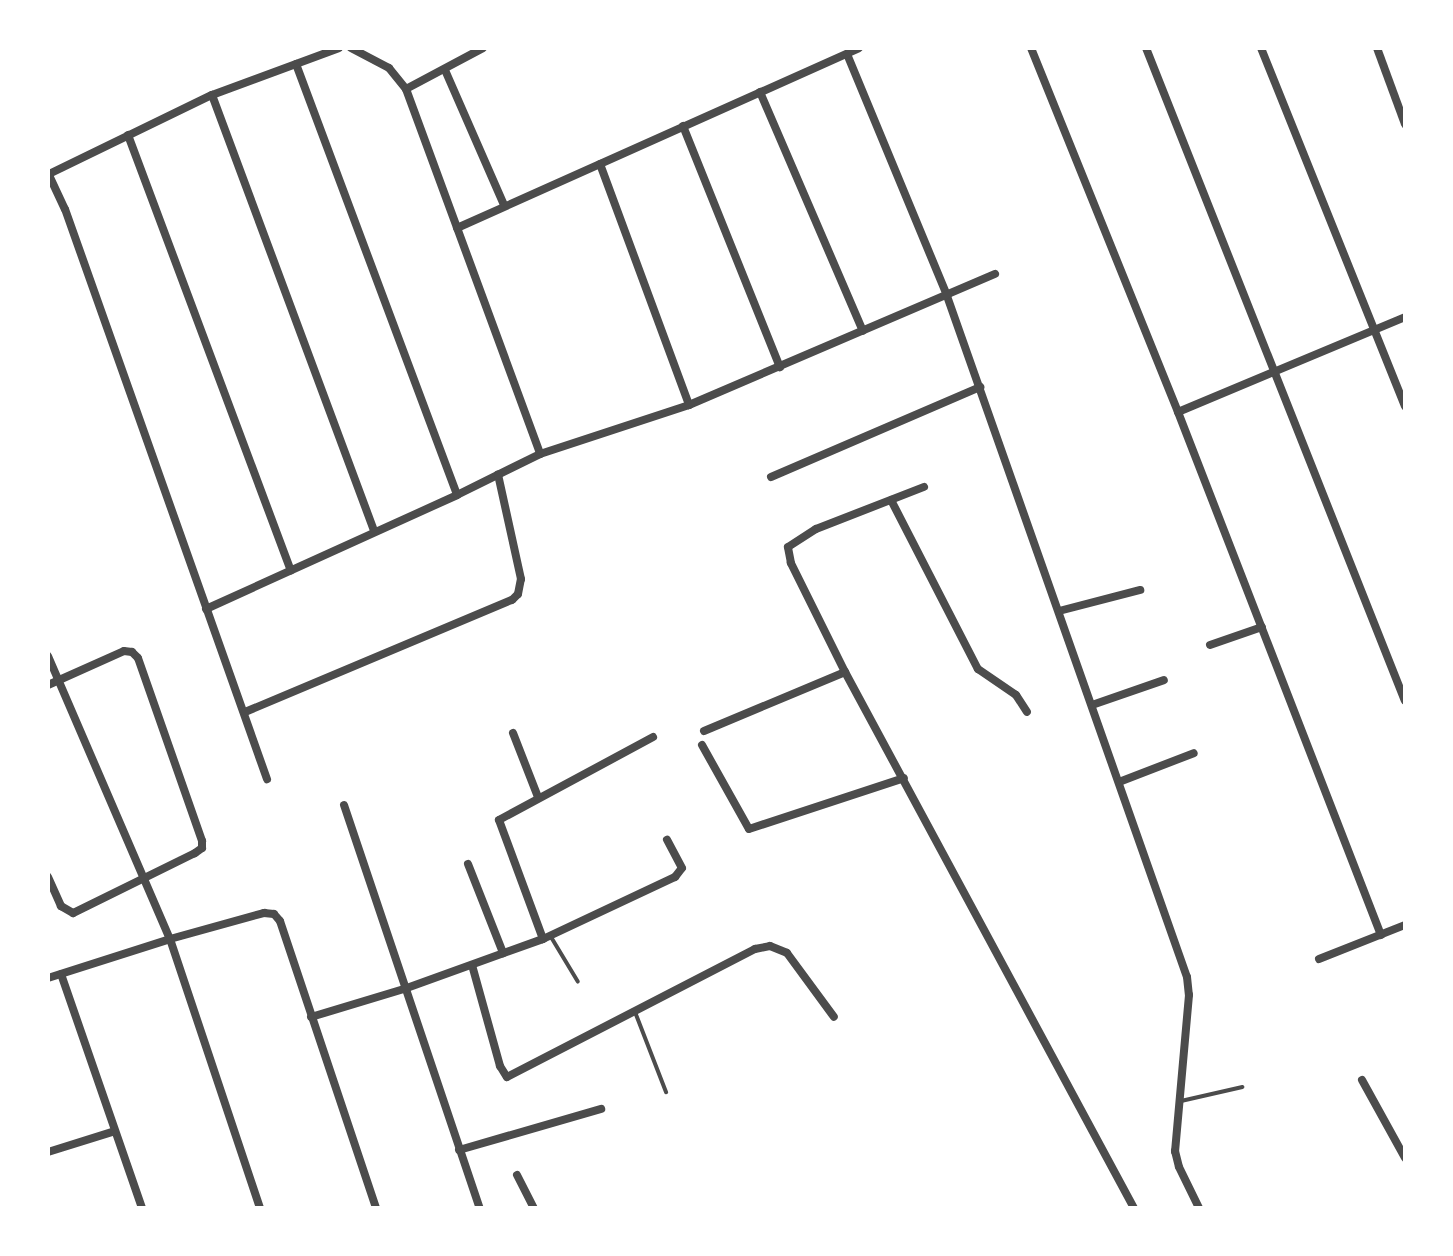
<!DOCTYPE html>
<style>
body{margin:0}
#map{position:relative;width:1453px;height:1256px;overflow:hidden;background:#fff;font-family:"DejaVu Sans",sans-serif}
div>[style]{position:absolute}
[style*='--x']{left:calc(var(--x)*1px);top:calc(var(--y)*1px);width:calc(var(--w)*1px);rotate:calc(var(--a)*1deg)}
.service>*{height:4px;margin:-2px;padding:0 2px;transform-origin:2px;border-radius:2px;background:#4c4c4c}
.minor>*{height:8px;margin:-4px;padding:0 4px;transform-origin:4px;border-radius:4px;background:#4c4c4c}
span{translate:-50% -50%;white-space:nowrap;text-align:center;line-height:1.15;-webkit-text-stroke:6px #fff;paint-order:stroke}
.frame{position:absolute;inset:0;border:50px solid #fff;pointer-events:none}
</style>
<div id="map">
<div class="service">
<i style="--x:551;--y:937;--w:52;--a:59"></i>
<i style="--x:635;--y:1012;--w:86;--a:68.8"></i>
<i style="--x:1181;--y:1101;--w:63;--a:-12.9"></i>
</div>
<div class="minor">
<i style="--x:351;--y:48;--w:43;--a:27.8"></i>
<i style="--x:389;--y:68;--w:27;--a:51"></i>
<i style="--x:406;--y:89;--w:389;--a:69.8"></i>
<i style="--x:1031;--y:48;--w:393;--a:68"></i>
<i style="--x:1178;--y:412;--w:561;--a:68.79"></i>
<i style="--x:1146;--y:48;--w:702;--a:68.37"></i>
<i style="--x:1261;--y:48;--w:386;--a:68.1"></i>
<i style="--x:1377;--y:48;--w:81;--a:69.8"></i>
<i style="--x:847;--y:54;--w:262;--a:67.5"></i>
<i style="--x:947;--y:296;--w:722;--a:70.59"></i>
<i style="--x:1187;--y:977;--w:18;--a:84"></i>
<i style="--x:1189;--y:995;--w:157;--a:95.1"></i>
<i style="--x:1175;--y:1151;--w:16;--a:76"></i>
<i style="--x:1179;--y:1167;--w:46;--a:64"></i>
<i style="--x:296;--y:64;--w:460;--a:69.5"></i>
<i style="--x:445;--y:70;--w:147;--a:66.4"></i>
<i style="--x:406;--y:89;--w:87;--a:-28"></i>
<i style="--x:760;--y:92;--w:260;--a:66.7"></i>
<i style="--x:212;--y:95;--w:465;--a:69.6"></i>
<i style="--x:683;--y:126;--w:260;--a:68.1"></i>
<i style="--x:128;--y:135;--w:465;--a:69.5"></i>
<i style="--x:600;--y:164;--w:257;--a:69.7"></i>
<i style="--x:48;--y:173;--w:40;--a:65"></i>
<i style="--x:65;--y:209;--w:605;--a:70.49"></i>
<i style="--x:49;--y:174;--w:181;--a:-25.9"></i>
<i style="--x:212;--y:95;--w:135;--a:-20.3"></i>
<i style="--x:457;--y:228;--w:440;--a:-24.1"></i>
<i style="--x:1178;--y:412;--w:246;--a:-22.7"></i>
<i style="--x:771;--y:477;--w:228;--a:-23.3"></i>
<i style="--x:891;--y:500;--w:190;--a:62.8"></i>
<i style="--x:978;--y:669;--w:46;--a:34.4"></i>
<i style="--x:1016;--y:695;--w:20;--a:57"></i>
<i style="--x:206;--y:609;--w:276;--a:-24.4"></i>
<i style="--x:457;--y:495;--w:93;--a:-26.3"></i>
<i style="--x:540;--y:454;--w:157;--a:-18.2"></i>
<i style="--x:689;--y:405;--w:333;--a:-23.2"></i>
<i style="--x:1059;--y:611;--w:84;--a:-14.5"></i>
<i style="--x:1210;--y:645;--w:55;--a:-19.1"></i>
<i style="--x:48;--y:656;--w:308;--a:66.7"></i>
<i style="--x:170;--y:939;--w:284;--a:71.5"></i>
<i style="--x:845;--y:672;--w:122;--a:-116.4"></i>
<i style="--x:791;--y:563;--w:16;--a:-101"></i>
<i style="--x:788;--y:547;--w:33;--a:-33"></i>
<i style="--x:816;--y:529;--w:116;--a:-21.3"></i>
<i style="--x:48;--y:685;--w:83;--a:-24.1"></i>
<i style="--x:124;--y:651;--w:8;--a:7"></i>
<i style="--x:132;--y:652;--w:8;--a:45"></i>
<i style="--x:138;--y:658;--w:194;--a:70.7"></i>
<i style="--x:202;--y:841;--w:7;--a:90"></i>
<i style="--x:202;--y:848;--w:9;--a:144"></i>
<i style="--x:195;--y:853;--w:136;--a:153.8"></i>
<i style="--x:73;--y:913;--w:14;--a:-150"></i>
<i style="--x:61;--y:906;--w:32;--a:-114"></i>
<i style="--x:1092;--y:705;--w:76;--a:-19.1"></i>
<i style="--x:245;--y:712;--w:290;--a:-22.8"></i>
<i style="--x:512;--y:600;--w:8;--a:-45"></i>
<i style="--x:518;--y:594;--w:15;--a:-79"></i>
<i style="--x:521;--y:579;--w:107;--a:-102.4"></i>
<i style="--x:704;--y:731;--w:153;--a:-22.7"></i>
<i style="--x:845;--y:672;--w:609;--a:61.67"></i>
<i style="--x:513;--y:733;--w:69;--a:68.7"></i>
<i style="--x:702;--y:745;--w:96;--a:60.8"></i>
<i style="--x:749;--y:829;--w:163;--a:-18.2"></i>
<i style="--x:1119;--y:782;--w:80;--a:-21.1"></i>
<i style="--x:344;--y:805;--w:425;--a:71.4"></i>
<i style="--x:468;--y:864;--w:96;--a:68.5"></i>
<i style="--x:543;--y:939;--w:127;--a:-110.3"></i>
<i style="--x:499;--y:820;--w:175;--a:-28.3"></i>
<i style="--x:1319;--y:959;--w:92;--a:-21.6"></i>
<i style="--x:472;--y:965;--w:105;--a:74.5"></i>
<i style="--x:500;--y:1066;--w:13;--a:58"></i>
<i style="--x:507;--y:1077;--w:279;--a:-27.3"></i>
<i style="--x:755;--y:949;--w:15;--a:-11"></i>
<i style="--x:770;--y:946;--w:18;--a:22"></i>
<i style="--x:787;--y:953;--w:79;--a:53.7"></i>
<i style="--x:61;--y:974;--w:248;--a:70.9"></i>
<i style="--x:48;--y:978;--w:128;--a:-17.7"></i>
<i style="--x:170;--y:939;--w:98;--a:-15.5"></i>
<i style="--x:264;--y:913;--w:10;--a:6"></i>
<i style="--x:274;--y:914;--w:9;--a:49"></i>
<i style="--x:280;--y:921;--w:303;--a:71.5"></i>
<i style="--x:311;--y:1017;--w:97;--a:-16.8"></i>
<i style="--x:404;--y:989;--w:148;--a:-19.8"></i>
<i style="--x:543;--y:939;--w:146;--a:-25.2"></i>
<i style="--x:675;--y:877;--w:11;--a:-52"></i>
<i style="--x:682;--y:868;--w:32;--a:-118"></i>
<i style="--x:1362;--y:1080;--w:89;--a:61.1"></i>
<i style="--x:459;--y:1150;--w:148;--a:-16.1"></i>
<i style="--x:48;--y:1152;--w:70;--a:-17.4"></i>
<i style="--x:517;--y:1175;--w:37;--a:63"></i>
</div>
<div class="frame"></div>
</div>
